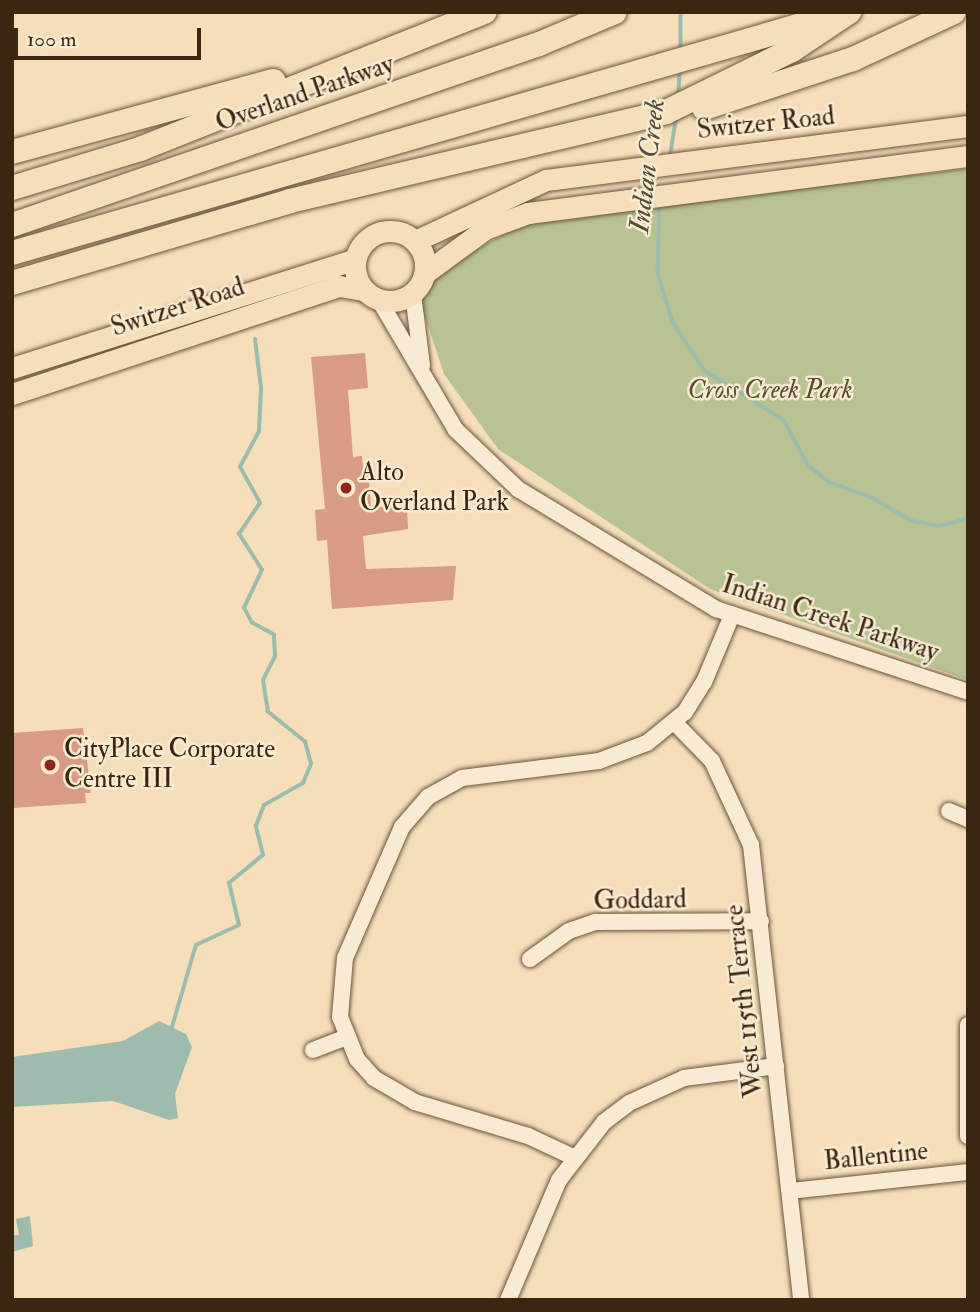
<!DOCTYPE html>
<style>
body{margin:0}
#map{position:relative;width:980px;height:1312px;overflow:hidden;background:#f6debb;font-family:"IM FELL Double Pica",serif}
div>[style]{position:absolute}
[style*='--x']{left:calc(var(--x)*1px);top:calc(var(--y)*1px);width:calc(var(--w)*1px);rotate:calc(var(--a)*1deg)}
.green>*{inset:0;background:#b8c293}
.water>*{inset:0;background:#9dbcad}
.stream>*{height:3.5px;margin:-1.75px;padding:0 1.75px;transform-origin:1.75px;border-radius:1.75px;background:#9dbcad}
.building>*{inset:0;background:#d99b85}
.roads{filter:drop-shadow(0 0 2px #69553c) drop-shadow(0 0 2px #69553c)}
.minor>*{height:16px;margin:-8px;padding:0 8px;transform-origin:8px;border-radius:8px;background:#f9ead3}
.major>*{height:21px;margin:-10.5px;padding:0 10.5px;transform-origin:10.5px;border-radius:10.5px;background:#f6debb}
.major>.ring{margin:-10.5px;padding:0;box-sizing:content-box;background:none;border:21px solid #f6debb;border-radius:50%}
.highway>*{height:24px;margin:-12px;padding:0 12px;transform-origin:12px;border-radius:12px;background:#f6debb}
.dots>*{width:19px;height:19px;translate:-50% -50%;box-sizing:border-box;border:4px solid #f9ead3;border-radius:50%}
span{translate:-50% -50%;white-space:nowrap;text-align:center;line-height:1.15;-webkit-text-stroke:5px #f9ead3;paint-order:stroke}
.street-label{font-size:26px;color:#3a2712}
.park-label{font-size:26px;color:#5a4e32;font-style:italic}
.poi-label{font-size:26px;color:#3a2712}
.left{translate:0 -50%;text-align:left}
.water-label{font-size:28px;color:#534c39;font-style:italic}
.frame{position:absolute;inset:0;border:14px solid #3a2712;pointer-events:none}
.scale{position:absolute;left:14px;top:28px;width:187px;height:32px;box-sizing:border-box;border:4px solid #3a2712;border-top:0;padding-left:9px;font-size:21px;line-height:24px;white-space:nowrap;color:#3a2712;-webkit-text-stroke:5px #f9ead3;paint-order:stroke}
</style>
<div id="map">
<div class="green">
<i style="clip-path:polygon(968px 169px,968px 680px,710px 589px,498px 449px,444px 374px,419px 299px,443px 269px,535px 216px)"></i>
</div>
<div class="water">
<i style="clip-path:polygon(159px 1021px,186px 1034px,192px 1047px,175px 1094px,178px 1118px,169px 1120px,113px 1101px,12px 1107px,12px 1057px,123px 1041px)"></i>
<i style="clip-path:polygon(30px 1216px,33px 1246px,12px 1252px,12px 1235px,19px 1235px,16px 1219px)"></i>
</div>
<div class="stream">
<i style="--x:681;--y:12;--w:39;--a:90"></i>
<i style="--x:678;--y:97;--w:27;--a:-86"></i>
<i style="--x:670;--y:156;--w:38;--a:-81"></i>
<i style="--x:660;--y:204;--w:68;--a:91.7"></i>
<i style="--x:658;--y:272;--w:52;--a:73.3"></i>
<i style="--x:673;--y:322;--w:57;--a:57.1"></i>
<i style="--x:704;--y:370;--w:94;--a:32"></i>
<i style="--x:784;--y:420;--w:51;--a:61.9"></i>
<i style="--x:808;--y:465;--w:27;--a:39"></i>
<i style="--x:829;--y:482;--w:47;--a:20"></i>
<i style="--x:873;--y:498;--w:45;--a:30.5"></i>
<i style="--x:912;--y:521;--w:27;--a:10"></i>
<i style="--x:939;--y:526;--w:30;--a:-14"></i>
<i style="--x:172;--y:1027;--w:85;--a:-73.7"></i>
<i style="--x:196;--y:945;--w:47;--a:-24.9"></i>
<i style="--x:239;--y:925;--w:43;--a:-103.4"></i>
<i style="--x:229;--y:883;--w:44;--a:-39.5"></i>
<i style="--x:263;--y:855;--w:30;--a:-104"></i>
<i style="--x:256;--y:826;--w:22;--a:-69"></i>
<i style="--x:264;--y:805;--w:45;--a:-29.4"></i>
<i style="--x:303;--y:783;--w:21;--a:-67"></i>
<i style="--x:311;--y:764;--w:23;--a:-105"></i>
<i style="--x:305;--y:742;--w:48;--a:-141"></i>
<i style="--x:268;--y:712;--w:32;--a:-99"></i>
<i style="--x:263;--y:680;--w:27;--a:-63"></i>
<i style="--x:275;--y:656;--w:21;--a:-93"></i>
<i style="--x:274;--y:635;--w:25;--a:-151"></i>
<i style="--x:252;--y:623;--w:17;--a:-118"></i>
<i style="--x:244;--y:608;--w:42;--a:-64.7"></i>
<i style="--x:262;--y:570;--w:43;--a:-122.6"></i>
<i style="--x:239;--y:534;--w:37;--a:-56"></i>
<i style="--x:260;--y:503;--w:41;--a:-119.1"></i>
<i style="--x:240;--y:467;--w:40;--a:-62"></i>
<i style="--x:259;--y:432;--w:44;--a:-87.4"></i>
<i style="--x:261;--y:388;--w:49;--a:-97"></i>
</div>
<div class="building">
<i style="clip-path:polygon(365px 353px,368px 388px,348px 390px,353px 457px,362px 456px,363px 470px,368px 469px,371px 507px,407px 507px,408px 529px,363px 536px,366px 569px,456px 566px,453px 600px,332px 609px,327px 540px,317px 541px,315px 510px,325px 509px,311px 357px)"></i>
<i style="clip-path:polygon(83px 728px,91px 793px,85px 793px,86px 803px,12px 808px,12px 733px)"></i>
</div>
<div class="roads">
<div class="minor">
<i style="--x:413;--y:294;--w:72;--a:82.8"></i>
<i style="--x:379;--y:300;--w:151;--a:59.4"></i>
<i style="--x:456;--y:430;--w:86;--a:43.6"></i>
<i style="--x:518;--y:489;--w:232;--a:31.2"></i>
<i style="--x:716;--y:609;--w:265;--a:18.2"></i>
<i style="--x:674;--y:722;--w:54;--a:45.7"></i>
<i style="--x:712;--y:761;--w:93;--a:65.1"></i>
<i style="--x:751;--y:845;--w:458;--a:83.7"></i>
<i style="--x:949;--y:811;--w:21;--a:23"></i>
<i style="--x:530;--y:959;--w:48;--a:-35.7"></i>
<i style="--x:569;--y:931;--w:28;--a:-19"></i>
<i style="--x:595;--y:922;--w:166;--a:-0.3"></i>
<i style="--x:968;--y:1025;--w:111;--a:90"></i>
<i style="--x:313;--y:1050;--w:36;--a:-21"></i>
<i style="--x:573;--y:1157;--w:50;--a:-155"></i>
<i style="--x:528;--y:1136;--w:118;--a:-163.3"></i>
<i style="--x:415;--y:1102;--w:48;--a:-149.7"></i>
<i style="--x:374;--y:1078;--w:25;--a:-132"></i>
<i style="--x:357;--y:1059;--w:45;--a:-112"></i>
<i style="--x:340;--y:1017;--w:59;--a:-85.2"></i>
<i style="--x:345;--y:958;--w:143;--a:-66.5"></i>
<i style="--x:402;--y:827;--w:40;--a:-49"></i>
<i style="--x:428;--y:797;--w:39;--a:-29"></i>
<i style="--x:462;--y:778;--w:138;--a:-7.1"></i>
<i style="--x:599;--y:761;--w:51;--a:-20.6"></i>
<i style="--x:647;--y:743;--w:49;--a:-39.2"></i>
<i style="--x:685;--y:712;--w:36;--a:-58"></i>
<i style="--x:704;--y:682;--w:73;--a:-67.3"></i>
<i style="--x:790;--y:1191;--w:179;--a:-6.1"></i>
<i style="--x:508;--y:1300;--w:130;--a:-67"></i>
<i style="--x:559;--y:1180;--w:73;--a:-52.2"></i>
<i style="--x:604;--y:1122;--w:31;--a:-37"></i>
<i style="--x:629;--y:1103;--w:60;--a:-24.4"></i>
<i style="--x:684;--y:1078;--w:93;--a:-7.4"></i>
</div>
<div class="major">
<i class="ring" style="left:355px;top:231px;width:49px;height:49px"></i>
<i style="--x:415;--y:241;--w:145;--a:-25"></i>
<i style="--x:546;--y:180;--w:425;--a:-7.3"></i>
<i style="--x:425;--y:273;--w:74;--a:-36.3"></i>
<i style="--x:485;--y:229;--w:46;--a:-20.4"></i>
<i style="--x:528;--y:213;--w:444;--a:-7.4"></i>
<i style="--x:12;--y:368;--w:360;--a:-17.6"></i>
<i style="--x:12;--y:394;--w:344;--a:-18.3"></i>
<i style="--x:339;--y:286;--w:24;--a:9"></i>
</div>
<div class="highway">
<i style="--x:704;--y:108;--w:157;--a:-18.2"></i>
<i style="--x:853;--y:59;--w:111;--a:-25"></i>
<i style="--x:12;--y:152;--w:271;--a:-15.2"></i>
<i style="--x:12;--y:188;--w:134;--a:-16.9"></i>
<i style="--x:140;--y:149;--w:371;--a:-21.7"></i>
<i style="--x:12;--y:225;--w:557;--a:-18.96"></i>
<i style="--x:539;--y:44;--w:82;--a:-22.8"></i>
<i style="--x:12;--y:253;--w:850;--a:-16.11"></i>
<i style="--x:12;--y:283;--w:290;--a:-16.4"></i>
<i style="--x:290;--y:201;--w:386;--a:-13.3"></i>
<i style="--x:666;--y:112;--w:140;--a:-26.2"></i>
<i style="--x:792;--y:50;--w:69;--a:-33.7"></i>
</div>
</div>
<div class="dots">
<i style="left:346px;top:488px;background:#8f2418"></i>
<i style="left:50px;top:765px;background:#8f2418"></i>
</div>
<div class="street-label">
<span style="left:305px;top:94px;rotate:-19deg">Overland Parkway</span>
<span style="left:766px;top:124px;rotate:-6deg">Switzer Road</span>
<span style="left:178px;top:308px;rotate:-18deg">Switzer Road</span>
<span style="left:830px;top:619px;rotate:18deg">Indian Creek Parkway</span>
<span style="left:640px;top:901px;rotate:-1deg">Goddard</span>
<span style="left:745px;top:1001px;rotate:-96deg">West 115th Terrace</span>
<span style="left:876px;top:1157px;rotate:-6deg">Ballentine</span>
</div>
<div class="park-label">
<span style="left:770px;top:391px">Cross Creek Park</span>
</div>
<div class="poi-label">
<span class="left" style="left:360px;top:488px">Alto<br>Overland Park</span>
<span class="left" style="left:64px;top:765px">CityPlace Corporate<br>Centre III</span>
</div>
<div class="water-label">
<span style="left:648px;top:166px;rotate:-83deg">Indian Creek</span>
</div>
<div class="frame"></div>
<div class="scale">100 m</div>
</div>
